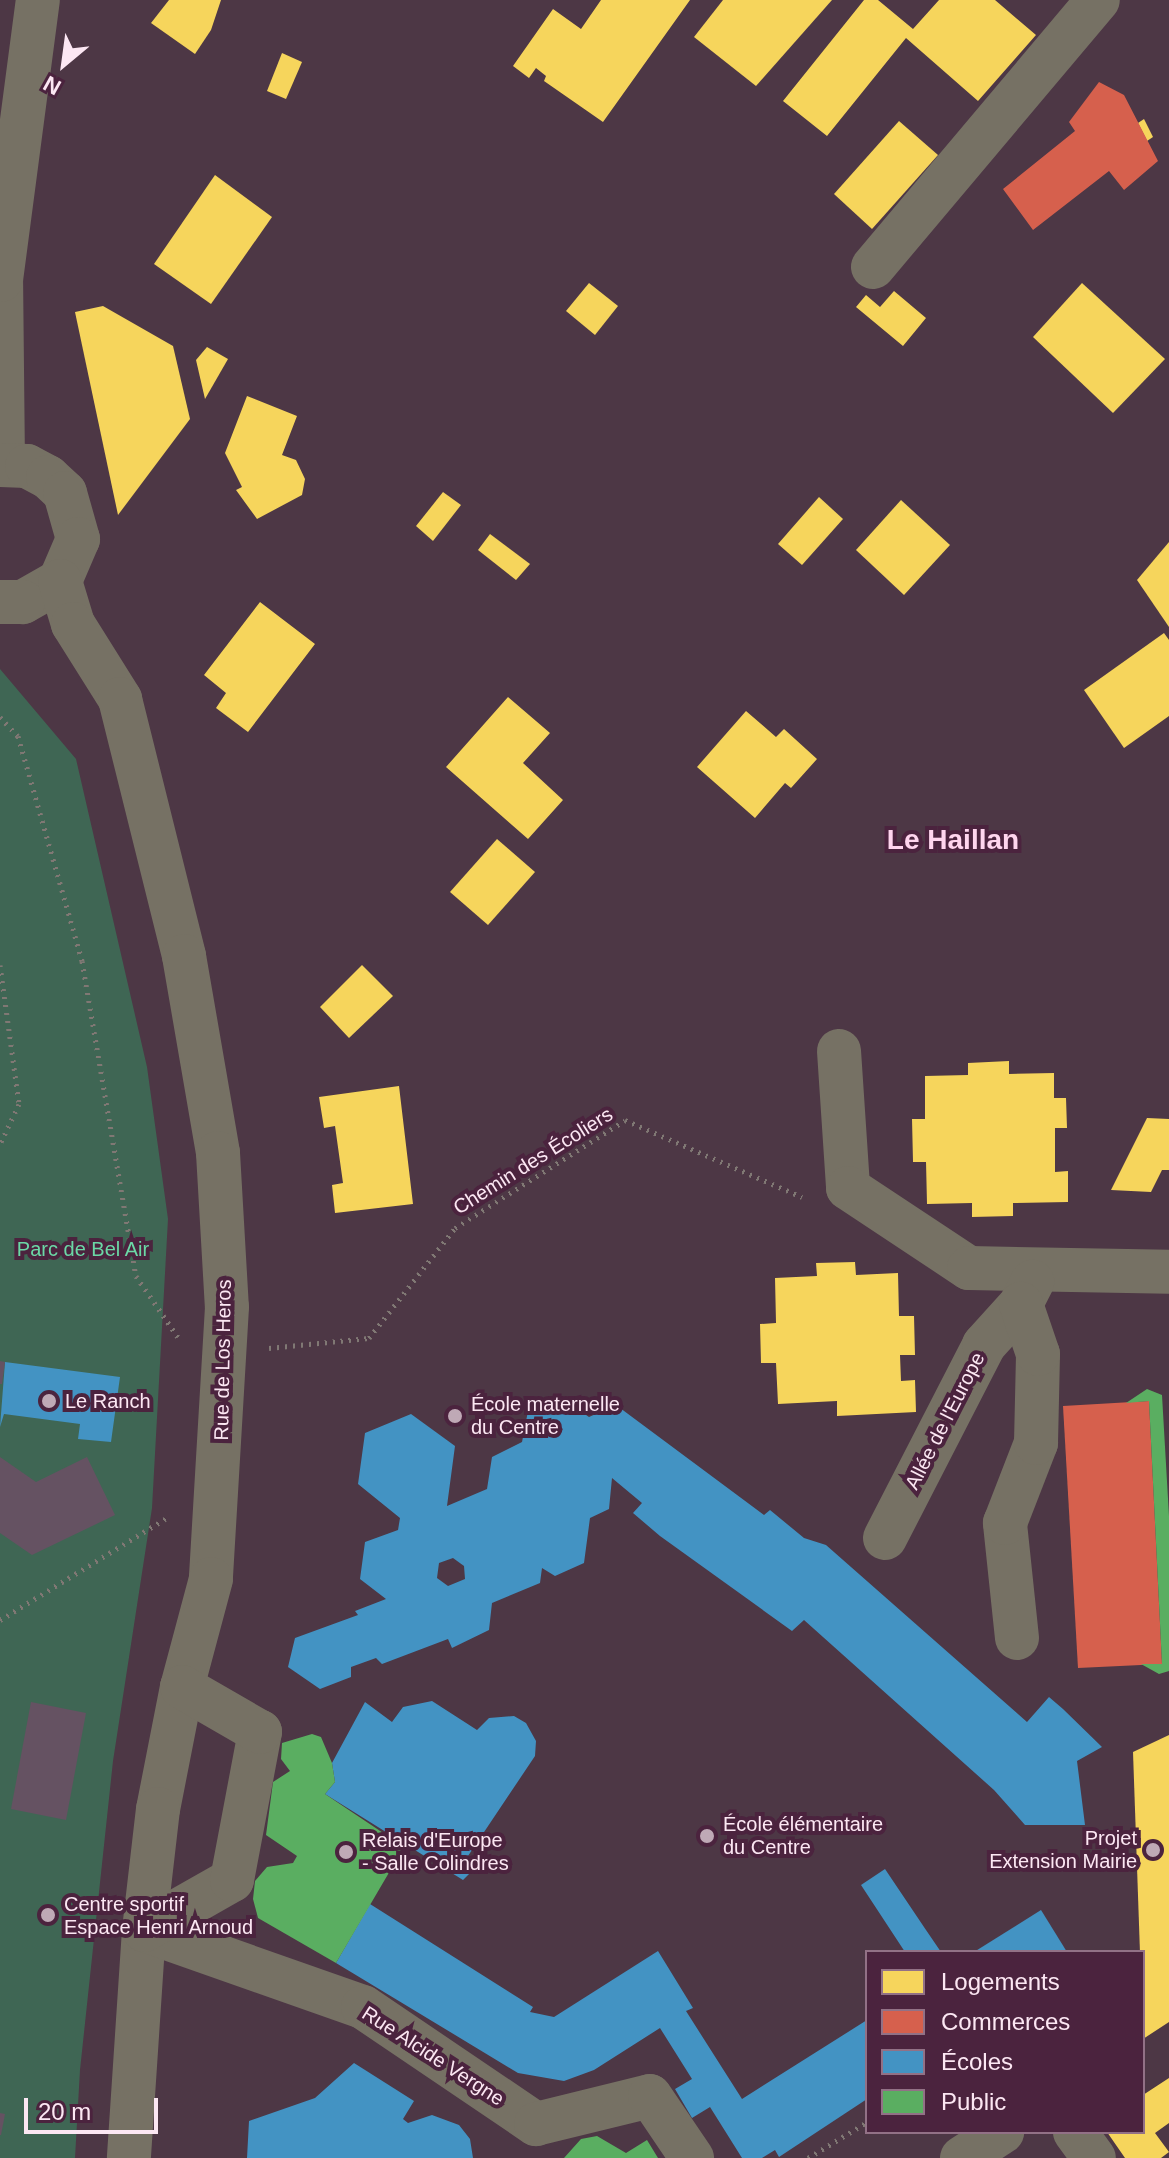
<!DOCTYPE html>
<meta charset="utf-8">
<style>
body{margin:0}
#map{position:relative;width:1169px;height:2158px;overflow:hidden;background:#4d3745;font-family:Helvetica,sans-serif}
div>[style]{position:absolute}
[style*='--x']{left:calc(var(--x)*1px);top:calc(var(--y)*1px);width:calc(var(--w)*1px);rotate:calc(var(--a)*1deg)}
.green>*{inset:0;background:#3f6654}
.homes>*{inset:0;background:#f6d55c}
.shops>*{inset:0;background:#d6604d}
.schools>*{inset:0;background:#4393c3}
.public>*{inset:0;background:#5aae61}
.building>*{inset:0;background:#655262}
.path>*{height:5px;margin-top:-2.5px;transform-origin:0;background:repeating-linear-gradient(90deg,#807874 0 2px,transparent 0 8px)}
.minor>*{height:44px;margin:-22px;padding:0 22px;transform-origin:22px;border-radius:22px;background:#767164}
.dots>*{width:22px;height:22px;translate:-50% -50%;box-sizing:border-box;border:4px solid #4b233e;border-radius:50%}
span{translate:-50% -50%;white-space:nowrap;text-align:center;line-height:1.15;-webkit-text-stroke:8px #4b233e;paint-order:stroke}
.street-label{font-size:20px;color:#fce7f3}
.park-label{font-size:20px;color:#6bd8a6}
.poi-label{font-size:20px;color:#fce7f3}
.left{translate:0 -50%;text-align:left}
.right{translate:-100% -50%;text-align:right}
.district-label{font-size:28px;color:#ffd5ee;font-weight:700}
.legend{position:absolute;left:865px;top:1950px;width:280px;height:184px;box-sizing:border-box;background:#4b233e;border:2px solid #927186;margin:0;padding:10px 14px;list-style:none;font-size:24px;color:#fce7f3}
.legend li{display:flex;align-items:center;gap:16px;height:40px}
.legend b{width:40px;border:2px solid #927186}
.north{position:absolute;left:24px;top:24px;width:80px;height:80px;-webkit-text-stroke:6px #4b233e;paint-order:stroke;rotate:209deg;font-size:22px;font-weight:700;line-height:32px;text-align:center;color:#fce7f3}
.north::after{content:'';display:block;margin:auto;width:28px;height:36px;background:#fce7f3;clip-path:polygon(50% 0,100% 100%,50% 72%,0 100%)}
.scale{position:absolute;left:24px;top:2098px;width:134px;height:36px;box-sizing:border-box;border:4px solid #fce7f3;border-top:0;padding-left:10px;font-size:24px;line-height:28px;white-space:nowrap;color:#fce7f3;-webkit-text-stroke:6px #4b233e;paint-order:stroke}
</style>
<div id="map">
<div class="green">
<i style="clip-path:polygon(0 669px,76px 759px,147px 1067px,168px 1219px,152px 1508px,113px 1761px,80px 2070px,75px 2158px,0 2158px)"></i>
</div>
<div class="homes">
<i style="clip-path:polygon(169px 0,221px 0,211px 30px,195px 54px,151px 23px)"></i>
<i style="clip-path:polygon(601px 0,690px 0,603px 122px,544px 81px,546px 76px,536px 68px,529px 78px,513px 66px,553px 9px,581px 29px)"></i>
<i style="clip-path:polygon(723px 0,832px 0,756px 86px,694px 37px)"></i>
<i style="clip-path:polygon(864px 0,878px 0,913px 29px,939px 0,995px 0,1036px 35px,978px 101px,906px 38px,827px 136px,783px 101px)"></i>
<i style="clip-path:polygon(282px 53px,302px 62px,286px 99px,267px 91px)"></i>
<i style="clip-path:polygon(1144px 119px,1153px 137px,1147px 141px,1138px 123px)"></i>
<i style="clip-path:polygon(899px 121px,938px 155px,872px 229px,834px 194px)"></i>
<i style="clip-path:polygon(215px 175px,272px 217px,211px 304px,154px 264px)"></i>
<i style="clip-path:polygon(589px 283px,618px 306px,595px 335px,566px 311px)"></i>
<i style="clip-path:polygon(1082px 283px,1165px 359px,1113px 413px,1033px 337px)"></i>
<i style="clip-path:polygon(894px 291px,926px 318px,903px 346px,856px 307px,866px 295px,880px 307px)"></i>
<i style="clip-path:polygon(103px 306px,173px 346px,190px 419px,118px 515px,75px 312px)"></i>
<i style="clip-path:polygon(207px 347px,228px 359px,205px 399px,196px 360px)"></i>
<i style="clip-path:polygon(247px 396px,297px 416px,282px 455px,296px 460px,305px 479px,302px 495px,257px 519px,236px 490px,242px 487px,225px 453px)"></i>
<i style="clip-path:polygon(443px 492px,461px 505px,433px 541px,416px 526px)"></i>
<i style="clip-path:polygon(819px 497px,843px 519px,802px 565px,778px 544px)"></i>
<i style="clip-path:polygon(901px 500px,950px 545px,904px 595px,856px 550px)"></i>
<i style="clip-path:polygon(490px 534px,530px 564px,516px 580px,478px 550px)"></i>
<i style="clip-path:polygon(1169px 542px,1169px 627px,1137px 580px)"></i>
<i style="clip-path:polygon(260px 602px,315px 644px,248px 732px,216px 708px,226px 693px,204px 675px)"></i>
<i style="clip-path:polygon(1164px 633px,1169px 640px,1169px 716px,1124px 748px,1084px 690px)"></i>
<i style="clip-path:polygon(508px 697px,550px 733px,523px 763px,563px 800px,528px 839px,446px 767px)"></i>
<i style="clip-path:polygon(746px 711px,776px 737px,784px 729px,817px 759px,791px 788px,785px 783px,755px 818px,697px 767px)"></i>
<i style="clip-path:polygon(497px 839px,535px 872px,488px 925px,450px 892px)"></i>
<i style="clip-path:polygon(362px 965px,393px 996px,349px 1038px,320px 1007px)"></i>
<i style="clip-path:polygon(1009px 1061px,1009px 1074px,1054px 1073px,1054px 1098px,1066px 1098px,1067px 1128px,1055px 1128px,1055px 1172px,1068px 1171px,1068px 1202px,1013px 1203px,1013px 1216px,972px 1217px,972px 1203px,927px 1204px,926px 1162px,913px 1162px,912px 1119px,925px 1119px,925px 1076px,968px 1075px,968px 1063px)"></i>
<i style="clip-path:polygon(399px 1086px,413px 1204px,335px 1213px,332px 1185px,343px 1183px,335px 1126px,324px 1128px,319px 1097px)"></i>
<i style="clip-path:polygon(1147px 1118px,1169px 1119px,1169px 1170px,1162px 1170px,1151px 1192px,1111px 1190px)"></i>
<i style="clip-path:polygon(855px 1262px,856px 1275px,898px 1273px,899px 1316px,914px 1316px,915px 1355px,900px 1355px,901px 1381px,915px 1380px,916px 1412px,837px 1416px,837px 1401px,778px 1404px,776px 1363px,761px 1363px,760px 1324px,776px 1323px,775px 1278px,817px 1276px,816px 1263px)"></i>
<i style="clip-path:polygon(1169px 1735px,1169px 2022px,1143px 2039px,1133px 1752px)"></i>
<i style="clip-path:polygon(1169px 2078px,1169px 2123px,1155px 2133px,1169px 2152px,1161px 2158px,1125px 2158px,1107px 2132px,1143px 2132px,1143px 2095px)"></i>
</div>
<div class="shops">
<i style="clip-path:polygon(1099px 82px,1124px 95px,1158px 161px,1124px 190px,1109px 171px,1033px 230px,1003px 189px,1075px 131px,1069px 122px)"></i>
<i style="clip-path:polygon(1149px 1401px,1162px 1664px,1078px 1668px,1063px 1406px)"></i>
</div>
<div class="schools">
<i style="clip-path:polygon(5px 1362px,120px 1377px,111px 1442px,78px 1439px,80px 1424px,4px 1414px,0 1427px)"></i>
<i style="clip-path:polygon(evenodd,560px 1397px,589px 1417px,616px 1405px,764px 1515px,770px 1510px,804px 1538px,826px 1545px,1027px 1722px,1049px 1697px,1063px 1709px,1102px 1747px,1077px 1761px,1085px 1825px,1025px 1825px,994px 1790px,804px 1620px,792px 1631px,660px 1536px,633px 1513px,642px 1503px,612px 1478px,609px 1509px,590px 1518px,584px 1563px,555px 1576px,542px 1568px,540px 1583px,492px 1603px,489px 1630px,452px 1648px,448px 1639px,382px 1664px,376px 1658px,351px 1667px,351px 1677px,320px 1689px,288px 1667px,295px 1638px,358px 1615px,355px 1611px,386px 1599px,360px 1579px,365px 1542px,398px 1530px,400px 1518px,358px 1484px,365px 1433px,411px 1414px,455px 1446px,447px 1506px,487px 1489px,492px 1457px,522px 1442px,528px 1411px,560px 1397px,453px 1558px,464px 1566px,465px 1579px,448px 1586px,437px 1578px,439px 1563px,453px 1558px)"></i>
<i style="clip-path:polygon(432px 1701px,477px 1730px,489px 1718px,514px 1716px,526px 1723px,536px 1741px,535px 1756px,468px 1856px,472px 1871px,463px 1880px,325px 1794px,335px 1782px,332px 1763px,365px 1702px,392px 1722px,403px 1707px)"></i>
<i style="clip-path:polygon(885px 1869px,926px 1930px,941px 1952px,905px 1952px,861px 1885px)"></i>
<i style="clip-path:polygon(370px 1904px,533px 2007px,530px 2012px,554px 2017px,658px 1951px,693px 2008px,686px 2011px,742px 2099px,867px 2020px,867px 2099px,779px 2157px,775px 2150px,762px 2158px,742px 2158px,710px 2107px,692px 2118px,675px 2089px,692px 2079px,660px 2028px,594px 2070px,564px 2081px,518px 2073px,336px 1963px)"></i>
<i style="clip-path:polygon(1041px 1910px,1067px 1952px,974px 1952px)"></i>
<i style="clip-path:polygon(354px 2063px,414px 2101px,403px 2119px,408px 2123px,432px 2115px,459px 2125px,470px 2139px,473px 2158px,247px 2158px,249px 2121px,315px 2098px)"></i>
</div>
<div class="public">
<i style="clip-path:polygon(1147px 1389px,1162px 1395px,1169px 1516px,1169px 1671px,1159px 1674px,1141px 1664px,1162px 1664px,1149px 1401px,1126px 1403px)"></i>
<i style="clip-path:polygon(312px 1734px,321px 1737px,332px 1763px,335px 1782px,325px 1794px,404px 1847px,336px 1963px,258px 1918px,253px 1899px,255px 1881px,267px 1867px,293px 1863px,297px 1856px,266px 1835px,273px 1782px,290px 1771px,281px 1759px,282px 1743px)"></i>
<i style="clip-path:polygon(597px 2136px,626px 2153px,647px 2140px,658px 2158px,564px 2158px,581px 2139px)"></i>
</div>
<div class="building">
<i style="clip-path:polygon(0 1361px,5px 1362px,2px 1384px,0 1384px)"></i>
<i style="clip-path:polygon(0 1457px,36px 1482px,87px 1457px,115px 1515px,32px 1555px,0 1533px)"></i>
<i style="clip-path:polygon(31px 1702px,86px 1713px,66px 1820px,11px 1809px)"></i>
<i style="clip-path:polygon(0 2113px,5px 2114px,1px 2135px,0 2135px)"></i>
</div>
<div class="path">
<i style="--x:0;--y:717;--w:26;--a:47"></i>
<i style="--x:18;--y:736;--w:234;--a:74.1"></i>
<i style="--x:82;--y:961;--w:320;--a:80.3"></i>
<i style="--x:136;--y:1276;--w:74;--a:55.5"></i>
<i style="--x:0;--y:965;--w:140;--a:82.2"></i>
<i style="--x:19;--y:1104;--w:44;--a:115.4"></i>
<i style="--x:269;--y:1348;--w:100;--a:-5.7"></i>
<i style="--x:369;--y:1338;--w:140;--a:-52"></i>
<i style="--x:455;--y:1228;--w:201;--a:-32.4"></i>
<i style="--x:625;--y:1120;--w:193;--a:23.5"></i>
<i style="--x:0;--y:1620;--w:197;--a:-31.5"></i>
<i style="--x:808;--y:2158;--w:69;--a:-31.4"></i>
</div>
<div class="minor">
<i style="--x:873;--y:267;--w:349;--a:-49.9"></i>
<i style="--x:3;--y:464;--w:184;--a:-90.6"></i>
<i style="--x:1;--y:280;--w:282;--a:-82.5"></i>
<i style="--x:0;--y:465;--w:27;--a:2"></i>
<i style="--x:27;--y:466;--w:24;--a:28"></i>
<i style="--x:48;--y:477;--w:23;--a:43"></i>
<i style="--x:65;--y:493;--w:48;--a:74.2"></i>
<i style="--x:78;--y:539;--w:46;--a:113.2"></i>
<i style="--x:60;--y:581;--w:43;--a:150.4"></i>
<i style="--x:23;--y:602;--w:23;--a:180"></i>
<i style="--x:60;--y:581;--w:45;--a:73.2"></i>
<i style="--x:73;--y:624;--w:89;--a:57.9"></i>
<i style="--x:120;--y:699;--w:265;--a:76"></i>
<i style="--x:184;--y:956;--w:200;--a:80.2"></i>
<i style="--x:218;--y:1153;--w:154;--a:86.7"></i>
<i style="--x:227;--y:1307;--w:272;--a:93.4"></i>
<i style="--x:211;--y:1579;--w:112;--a:105"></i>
<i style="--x:182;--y:1687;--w:124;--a:101.1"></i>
<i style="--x:158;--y:1809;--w:122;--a:96.6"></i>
<i style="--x:144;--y:1930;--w:228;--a:93.8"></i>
<i style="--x:839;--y:1051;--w:137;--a:86.2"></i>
<i style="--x:848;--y:1188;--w:145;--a:33.5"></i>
<i style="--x:969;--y:1268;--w:200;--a:1.1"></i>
<i style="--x:885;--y:1538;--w:217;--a:-62.8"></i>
<i style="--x:984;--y:1345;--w:55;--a:-47.9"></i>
<i style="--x:1021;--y:1304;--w:25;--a:-63"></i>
<i style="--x:1017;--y:1638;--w:116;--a:-96"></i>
<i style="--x:1005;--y:1523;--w:86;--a:-68.8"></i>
<i style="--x:1036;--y:1443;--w:89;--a:-88.7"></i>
<i style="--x:1038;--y:1354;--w:53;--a:-108.8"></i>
<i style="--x:144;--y:1930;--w:232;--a:19.4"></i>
<i style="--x:363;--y:2007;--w:209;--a:34.1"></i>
<i style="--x:536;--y:2124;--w:117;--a:-13.8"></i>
<i style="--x:650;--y:2096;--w:75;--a:55.9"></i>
<i style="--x:144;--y:1930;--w:101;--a:-29.6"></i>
<i style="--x:232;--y:1880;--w:151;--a:-79.3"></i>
<i style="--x:260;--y:1732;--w:90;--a:-150"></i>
<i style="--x:1075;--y:2132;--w:32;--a:54"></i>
<i style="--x:962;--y:2158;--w:48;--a:-33"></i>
</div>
<div class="dots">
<i style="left:49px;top:1401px;background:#bfa9b6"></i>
<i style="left:455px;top:1416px;background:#bfa9b6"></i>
<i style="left:707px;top:1836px;background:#bfa9b6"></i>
<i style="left:1153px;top:1850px;background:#bfa9b6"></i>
<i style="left:346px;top:1852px;background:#bfa9b6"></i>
<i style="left:48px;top:1915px;background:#bfa9b6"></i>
</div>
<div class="street-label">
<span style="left:533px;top:1161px;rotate:-32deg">Chemin des Écoliers</span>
<span style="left:223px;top:1360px;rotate:-89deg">Rue de Los Heros</span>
<span style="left:945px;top:1421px;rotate:-63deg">Allée de l'Europe</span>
<span style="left:433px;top:2056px;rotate:33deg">Rue Alcide Vergne</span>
</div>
<div class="park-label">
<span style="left:83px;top:1249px">Parc de Bel Air</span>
</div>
<div class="poi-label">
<span class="left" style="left:65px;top:1401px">Le Ranch</span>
<span class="left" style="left:471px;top:1416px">École maternelle<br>du Centre</span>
<span class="left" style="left:723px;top:1836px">École élémentaire<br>du Centre</span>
<span class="right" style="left:1137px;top:1850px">Projet<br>Extension Mairie</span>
<span class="left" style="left:362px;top:1852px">Relais d'Europe<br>- Salle Colindres</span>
<span class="left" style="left:64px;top:1916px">Centre sportif<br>Espace Henri Arnoud</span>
</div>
<div class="district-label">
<span style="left:953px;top:840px">Le Haillan</span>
</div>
<ul class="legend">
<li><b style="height:22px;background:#f6d55c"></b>Logements</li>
<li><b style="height:22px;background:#d6604d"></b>Commerces</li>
<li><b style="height:22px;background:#4393c3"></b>Écoles</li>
<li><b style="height:22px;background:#5aae61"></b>Public</li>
</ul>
<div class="north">N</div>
<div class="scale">20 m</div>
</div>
